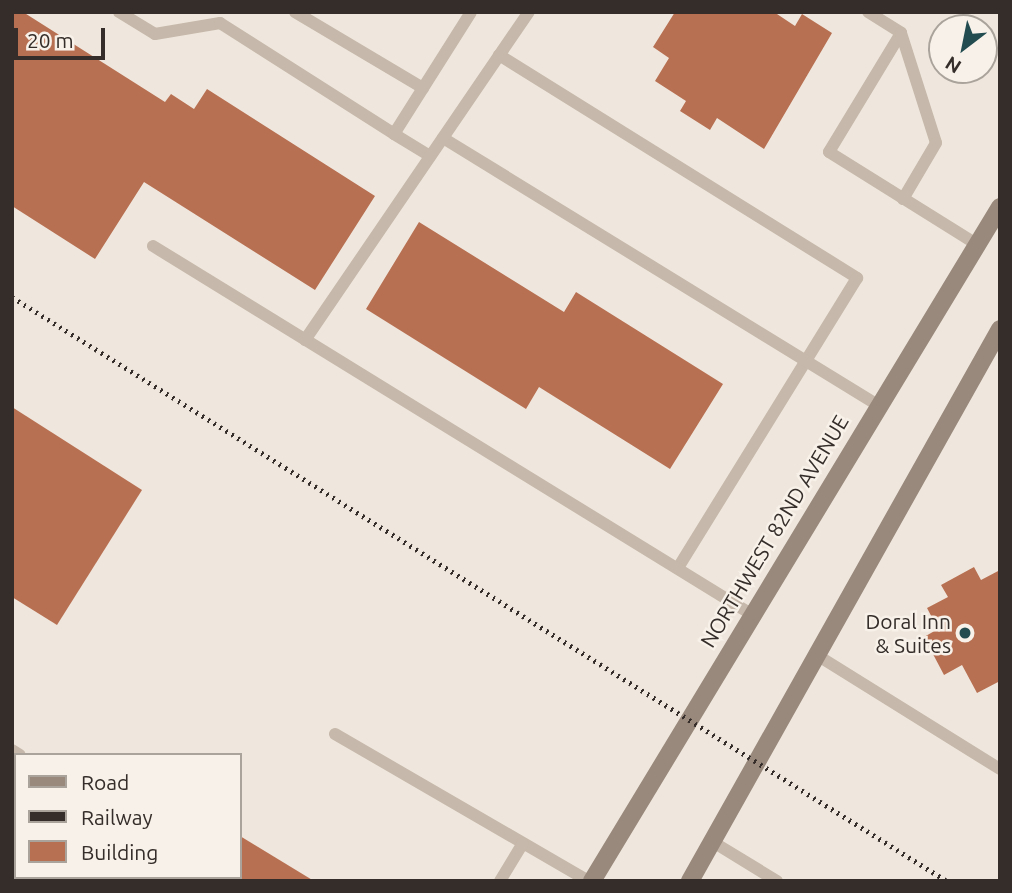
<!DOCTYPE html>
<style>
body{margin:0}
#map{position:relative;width:1012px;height:893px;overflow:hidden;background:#efe7dd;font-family:Ubuntu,sans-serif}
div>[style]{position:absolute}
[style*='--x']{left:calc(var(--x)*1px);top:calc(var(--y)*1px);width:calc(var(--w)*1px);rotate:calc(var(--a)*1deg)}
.building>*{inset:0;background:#b87052}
.lane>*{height:12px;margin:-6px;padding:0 6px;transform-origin:6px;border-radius:6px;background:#c6b8aa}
.secondary>*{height:18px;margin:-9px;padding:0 9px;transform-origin:9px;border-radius:9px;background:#99887c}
.rail>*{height:5px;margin-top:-2.5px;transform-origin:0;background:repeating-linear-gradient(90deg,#342d29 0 2px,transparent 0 7px)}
.dots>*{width:19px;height:19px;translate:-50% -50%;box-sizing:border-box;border:4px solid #f7f1e9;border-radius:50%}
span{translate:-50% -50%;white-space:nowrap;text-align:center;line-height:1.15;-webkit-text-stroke:5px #f7f1e9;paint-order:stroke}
.street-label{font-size:21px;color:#342d29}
.poi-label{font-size:21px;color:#342d29}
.right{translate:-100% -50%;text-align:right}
.frame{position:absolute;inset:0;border:14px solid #342d29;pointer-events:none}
.legend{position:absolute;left:14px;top:753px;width:228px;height:126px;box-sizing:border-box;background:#f7f1e9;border:2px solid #a9a39c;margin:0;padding:9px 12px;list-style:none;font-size:21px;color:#342d29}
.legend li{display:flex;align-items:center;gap:14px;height:35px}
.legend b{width:35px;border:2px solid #a9a39c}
.north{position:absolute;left:928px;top:14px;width:70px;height:70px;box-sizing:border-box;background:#f7f1e9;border:2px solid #a9a39c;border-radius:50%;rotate:212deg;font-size:19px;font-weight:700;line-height:28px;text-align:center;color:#342d29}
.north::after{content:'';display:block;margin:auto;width:24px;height:32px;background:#234c51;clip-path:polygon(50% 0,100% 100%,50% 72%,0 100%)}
.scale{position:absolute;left:14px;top:28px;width:91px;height:32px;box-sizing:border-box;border:4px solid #342d29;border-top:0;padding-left:9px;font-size:21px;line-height:24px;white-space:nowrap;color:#342d29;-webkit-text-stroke:5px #f7f1e9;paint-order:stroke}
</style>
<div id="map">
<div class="building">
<i style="clip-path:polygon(12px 12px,23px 12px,165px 102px,171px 94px,194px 109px,207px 89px,375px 196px,315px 290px,144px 182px,95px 259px,12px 206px)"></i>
<i style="clip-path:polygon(675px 12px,774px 12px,795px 26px,802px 14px,832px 33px,764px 149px,717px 118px,710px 130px,680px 111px,686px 101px,655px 81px,669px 58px,653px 47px)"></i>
<i style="clip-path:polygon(419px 222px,564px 312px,576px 292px,723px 384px,670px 469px,539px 387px,526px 409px,366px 309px)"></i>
<i style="clip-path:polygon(12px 407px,142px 490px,57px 625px,12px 597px)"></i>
<i style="clip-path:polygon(974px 567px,981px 580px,1000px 570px,1000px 681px,977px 693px,962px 665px,944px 675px,924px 637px,938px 629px,927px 608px,948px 597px,941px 585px)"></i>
<i style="clip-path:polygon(240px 836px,314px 881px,240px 881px)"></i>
</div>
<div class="lane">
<i style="--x:119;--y:12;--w:42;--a:31.4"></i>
<i style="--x:155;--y:34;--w:66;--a:-9.6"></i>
<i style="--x:220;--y:23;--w:206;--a:32.5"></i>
<i style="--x:295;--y:12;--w:149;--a:30.7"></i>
<i style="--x:868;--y:12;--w:39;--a:32"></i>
<i style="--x:901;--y:33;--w:139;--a:121.2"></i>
<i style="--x:829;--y:152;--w:173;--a:32"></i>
<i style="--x:901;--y:33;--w:115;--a:72.3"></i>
<i style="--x:936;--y:143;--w:65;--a:120.5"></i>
<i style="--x:499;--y:55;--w:422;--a:31.9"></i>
<i style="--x:857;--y:278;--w:341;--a:121.7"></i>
<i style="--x:443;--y:138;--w:508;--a:31.56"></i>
<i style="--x:430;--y:156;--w:42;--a:-148.6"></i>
<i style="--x:394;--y:134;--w:144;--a:-57.7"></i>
<i style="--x:153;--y:246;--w:702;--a:31.61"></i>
<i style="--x:305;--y:340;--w:397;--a:-55.7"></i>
<i style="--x:820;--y:657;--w:212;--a:31.9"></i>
<i style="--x:335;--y:734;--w:293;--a:30.1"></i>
<i style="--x:12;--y:750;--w:9;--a:32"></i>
<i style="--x:12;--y:815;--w:4;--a:27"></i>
<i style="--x:713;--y:842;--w:75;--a:31.4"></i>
<i style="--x:34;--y:881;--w:4;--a:-63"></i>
<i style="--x:120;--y:881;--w:4;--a:-63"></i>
<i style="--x:500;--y:881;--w:44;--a:-58.8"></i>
</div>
<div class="secondary">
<i style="--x:592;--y:881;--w:788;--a:-58.81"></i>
<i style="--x:690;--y:881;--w:633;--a:-60.68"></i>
</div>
<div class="rail">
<i style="--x:12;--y:297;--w:1102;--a:31.99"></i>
</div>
<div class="dots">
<i style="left:965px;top:633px;background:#234c51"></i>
</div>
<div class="street-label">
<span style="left:774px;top:531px;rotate:-59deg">NORTHWEST 82ND AVENUE</span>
</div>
<div class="poi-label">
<span class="right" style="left:951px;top:633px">Doral Inn<br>&amp; Suites</span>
</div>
<div class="frame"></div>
<ul class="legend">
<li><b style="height:9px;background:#99887c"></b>Road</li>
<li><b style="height:9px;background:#342d29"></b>Railway</li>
<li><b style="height:19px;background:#b87052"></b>Building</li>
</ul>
<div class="north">N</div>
<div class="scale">20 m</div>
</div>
